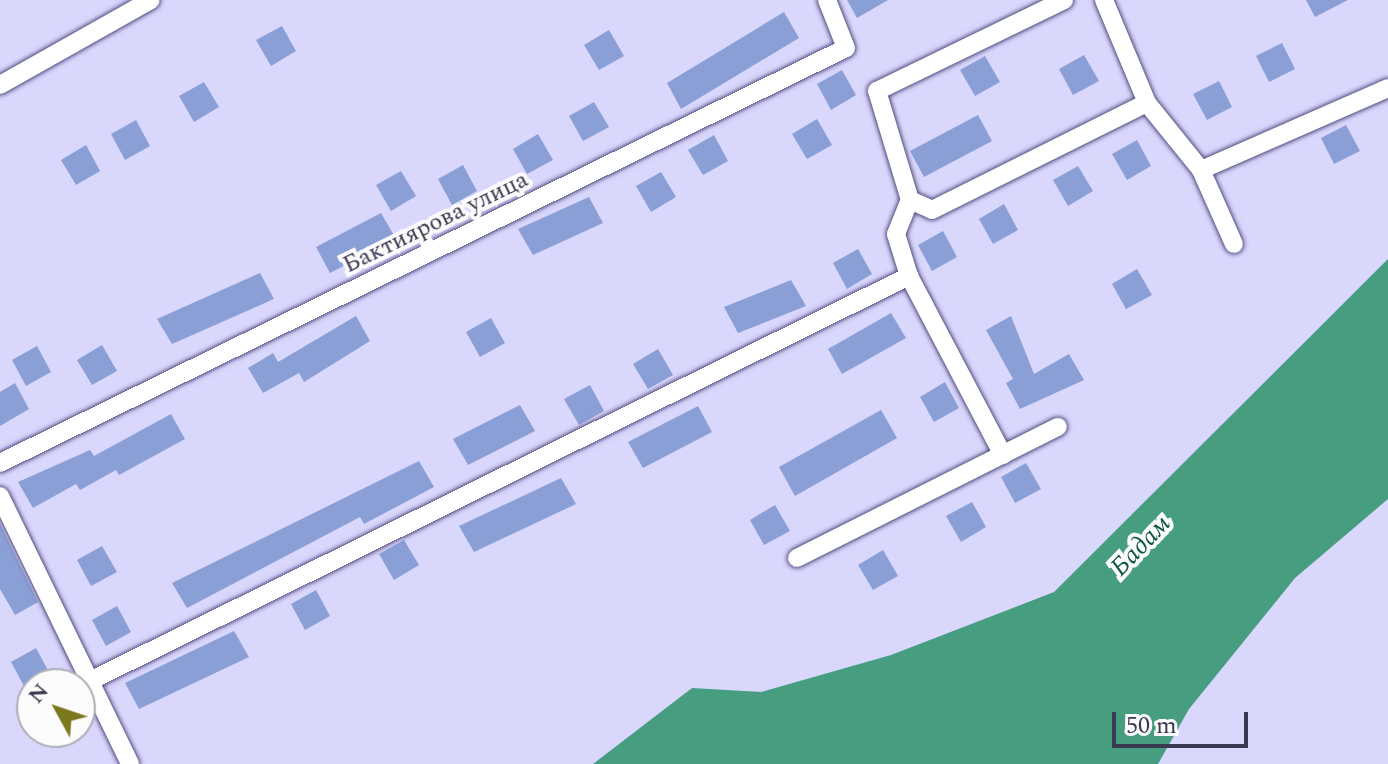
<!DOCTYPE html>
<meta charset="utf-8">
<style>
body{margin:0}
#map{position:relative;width:1388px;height:764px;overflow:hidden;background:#d9d7fc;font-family:Spectral,serif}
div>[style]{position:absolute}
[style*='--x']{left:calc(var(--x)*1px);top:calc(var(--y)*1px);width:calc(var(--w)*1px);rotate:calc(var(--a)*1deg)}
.water>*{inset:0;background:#469d80}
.building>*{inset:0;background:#8b9fd7}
.roads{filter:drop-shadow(0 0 2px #524c80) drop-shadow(0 0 2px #524c80)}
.minor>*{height:18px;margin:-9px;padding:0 9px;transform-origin:9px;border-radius:9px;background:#fff}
span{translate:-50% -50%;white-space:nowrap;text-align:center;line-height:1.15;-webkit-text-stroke:8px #fcfcfc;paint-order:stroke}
.street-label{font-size:24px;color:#3b3851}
.water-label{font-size:26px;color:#0f5642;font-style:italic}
.north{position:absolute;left:16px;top:668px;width:80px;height:80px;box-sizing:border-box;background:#fcfcfc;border:2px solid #afaeb8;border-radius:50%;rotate:310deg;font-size:22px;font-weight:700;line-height:32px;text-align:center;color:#3b3851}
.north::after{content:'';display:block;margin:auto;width:28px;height:36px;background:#7b7920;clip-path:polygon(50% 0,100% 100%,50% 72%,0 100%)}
.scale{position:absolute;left:1112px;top:712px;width:136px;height:36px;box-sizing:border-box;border:4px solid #3b3851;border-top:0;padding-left:10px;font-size:24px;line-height:28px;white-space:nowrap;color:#3b3851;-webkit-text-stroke:6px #fcfcfc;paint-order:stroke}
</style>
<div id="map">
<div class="water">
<i style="clip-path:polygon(1388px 259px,1388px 499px,1295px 578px,1189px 709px,1158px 764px,593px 764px,692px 688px,761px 692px,891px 655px,1054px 592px)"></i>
</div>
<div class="building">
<i style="clip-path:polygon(847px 0,888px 0,857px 18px)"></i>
<i style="clip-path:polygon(1306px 0,1348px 0,1315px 17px)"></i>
<i style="clip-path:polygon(784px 12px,799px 38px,681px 109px,667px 83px)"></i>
<i style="clip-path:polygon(282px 26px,296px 51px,271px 66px,256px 40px)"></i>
<i style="clip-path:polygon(609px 30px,624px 56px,599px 70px,584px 45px)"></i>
<i style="clip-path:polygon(1282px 43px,1295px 69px,1269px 82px,1256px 56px)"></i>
<i style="clip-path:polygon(1084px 55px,1099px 81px,1073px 95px,1059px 69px)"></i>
<i style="clip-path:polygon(985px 56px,1000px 82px,975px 96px,960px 70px)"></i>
<i style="clip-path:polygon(842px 70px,856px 95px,831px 110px,817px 84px)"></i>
<i style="clip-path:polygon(1219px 81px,1232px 107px,1207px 120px,1193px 94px)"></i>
<i style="clip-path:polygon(204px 82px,219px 107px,194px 122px,179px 96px)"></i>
<i style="clip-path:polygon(594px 102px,609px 127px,583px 141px,569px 116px)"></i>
<i style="clip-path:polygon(978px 115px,992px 141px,924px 177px,910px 151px)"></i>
<i style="clip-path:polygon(817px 119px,832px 145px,807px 159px,792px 134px)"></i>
<i style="clip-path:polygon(136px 120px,150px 146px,125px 160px,111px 134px)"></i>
<i style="clip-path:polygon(1346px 125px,1360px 151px,1334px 164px,1321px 138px)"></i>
<i style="clip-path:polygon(538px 134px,553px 160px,527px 174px,513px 149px)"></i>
<i style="clip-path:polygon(714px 135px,728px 161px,703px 175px,688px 150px)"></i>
<i style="clip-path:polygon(1137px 140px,1151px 166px,1127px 180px,1112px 154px)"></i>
<i style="clip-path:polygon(86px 145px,100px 171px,76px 185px,61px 160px)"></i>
<i style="clip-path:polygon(463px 165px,477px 191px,452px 205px,438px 179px)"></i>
<i style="clip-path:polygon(1078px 166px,1093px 191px,1068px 206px,1053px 180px)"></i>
<i style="clip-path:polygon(401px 171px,416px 196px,391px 211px,376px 185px)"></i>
<i style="clip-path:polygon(661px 172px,676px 197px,651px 212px,636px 186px)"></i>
<i style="clip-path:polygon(589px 197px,603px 223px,533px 255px,518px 229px)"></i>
<i style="clip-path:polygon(1004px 204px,1018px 230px,993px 244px,979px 219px)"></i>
<i style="clip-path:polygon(381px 213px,396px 239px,330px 273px,316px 247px)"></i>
<i style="clip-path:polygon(943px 231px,957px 257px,932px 271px,918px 245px)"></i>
<i style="clip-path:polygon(858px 249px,872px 274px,847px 289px,833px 263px)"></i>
<i style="clip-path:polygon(1137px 269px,1152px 295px,1126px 309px,1112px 284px)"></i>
<i style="clip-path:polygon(260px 273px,274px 299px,172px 344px,157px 319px)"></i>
<i style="clip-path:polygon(791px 280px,806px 306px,738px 333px,724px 307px)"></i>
<i style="clip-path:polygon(891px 313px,906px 338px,842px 374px,828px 349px)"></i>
<i style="clip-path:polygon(356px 316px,370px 341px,304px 382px,299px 373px,263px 393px,248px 368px,273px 353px,278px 362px)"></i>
<i style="clip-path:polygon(1011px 316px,1034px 374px,1069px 354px,1084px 380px,1020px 409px,1006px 383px,1013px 379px,986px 330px)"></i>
<i style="clip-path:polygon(491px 318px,505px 343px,480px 357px,466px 332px)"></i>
<i style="clip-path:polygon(102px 345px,117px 371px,92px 385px,77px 360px)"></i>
<i style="clip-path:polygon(37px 346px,51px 372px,26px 386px,12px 360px)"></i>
<i style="clip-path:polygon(658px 349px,673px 375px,648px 389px,633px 364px)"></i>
<i style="clip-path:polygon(945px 382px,959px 408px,934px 422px,920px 397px)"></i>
<i style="clip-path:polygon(15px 383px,29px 409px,0 426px,0 392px)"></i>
<i style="clip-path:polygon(590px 385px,604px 411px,579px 425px,564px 399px)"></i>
<i style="clip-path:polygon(520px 405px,535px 431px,468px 465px,453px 439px)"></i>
<i style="clip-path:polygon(698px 406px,712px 432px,643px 468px,628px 442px)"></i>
<i style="clip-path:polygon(881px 410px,897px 438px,795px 496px,779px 467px)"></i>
<i style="clip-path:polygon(171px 414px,185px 439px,119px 475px,116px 470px,80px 490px,76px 484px,33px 508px,18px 482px,90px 450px,94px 456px)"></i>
<i style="clip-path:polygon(419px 461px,434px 487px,364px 524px,360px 517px,187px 608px,172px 583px)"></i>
<i style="clip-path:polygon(1026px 463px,1041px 489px,1015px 503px,1001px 477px)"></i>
<i style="clip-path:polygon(561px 478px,576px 504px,474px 552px,459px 526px)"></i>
<i style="clip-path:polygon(972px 502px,986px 527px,961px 542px,946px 516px)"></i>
<i style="clip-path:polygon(775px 505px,790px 531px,764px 545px,750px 520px)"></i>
<i style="clip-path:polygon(0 524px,38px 602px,15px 615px,0 589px)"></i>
<i style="clip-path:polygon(404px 540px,419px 565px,394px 580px,379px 554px)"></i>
<i style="clip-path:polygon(102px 546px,117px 572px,91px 586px,77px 560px)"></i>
<i style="clip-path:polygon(883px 550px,898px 576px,873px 590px,858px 565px)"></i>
<i style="clip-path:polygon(316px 590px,330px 616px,305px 630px,291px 604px)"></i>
<i style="clip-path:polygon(117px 606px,131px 632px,106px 646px,92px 620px)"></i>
<i style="clip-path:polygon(234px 631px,249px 657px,139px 709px,125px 683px)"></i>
<i style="clip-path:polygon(36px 648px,50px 674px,25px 688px,11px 662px)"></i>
</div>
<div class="roads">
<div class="minor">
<i style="--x:1104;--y:0;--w:112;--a:67.3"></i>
<i style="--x:1147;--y:103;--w:86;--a:51.1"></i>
<i style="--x:1201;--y:170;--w:81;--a:66"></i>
<i style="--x:0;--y:85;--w:173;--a:-29.4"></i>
<i style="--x:1201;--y:170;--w:204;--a:-23.7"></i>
<i style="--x:910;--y:200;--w:24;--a:24"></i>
<i style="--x:932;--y:210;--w:240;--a:-26.5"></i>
<i style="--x:1003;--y:455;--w:202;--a:-117.7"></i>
<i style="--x:909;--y:276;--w:44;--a:-107.2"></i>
<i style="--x:896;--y:234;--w:37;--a:-68"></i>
<i style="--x:910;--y:200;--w:114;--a:-106.8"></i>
<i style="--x:877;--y:91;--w:208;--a:-25.9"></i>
<i style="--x:0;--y:463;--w:942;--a:-26.13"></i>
<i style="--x:846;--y:48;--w:52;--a:-111.6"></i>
<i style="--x:0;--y:496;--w:298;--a:64.1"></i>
<i style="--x:797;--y:558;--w:292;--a:-26.7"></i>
<i style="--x:90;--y:681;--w:914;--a:-26.31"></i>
</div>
</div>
<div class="street-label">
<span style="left:436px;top:223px;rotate:-26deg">Бактиярова улица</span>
</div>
<div class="water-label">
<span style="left:1141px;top:546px;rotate:-46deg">Бадам</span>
</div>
<div class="north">N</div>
<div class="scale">50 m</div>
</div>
